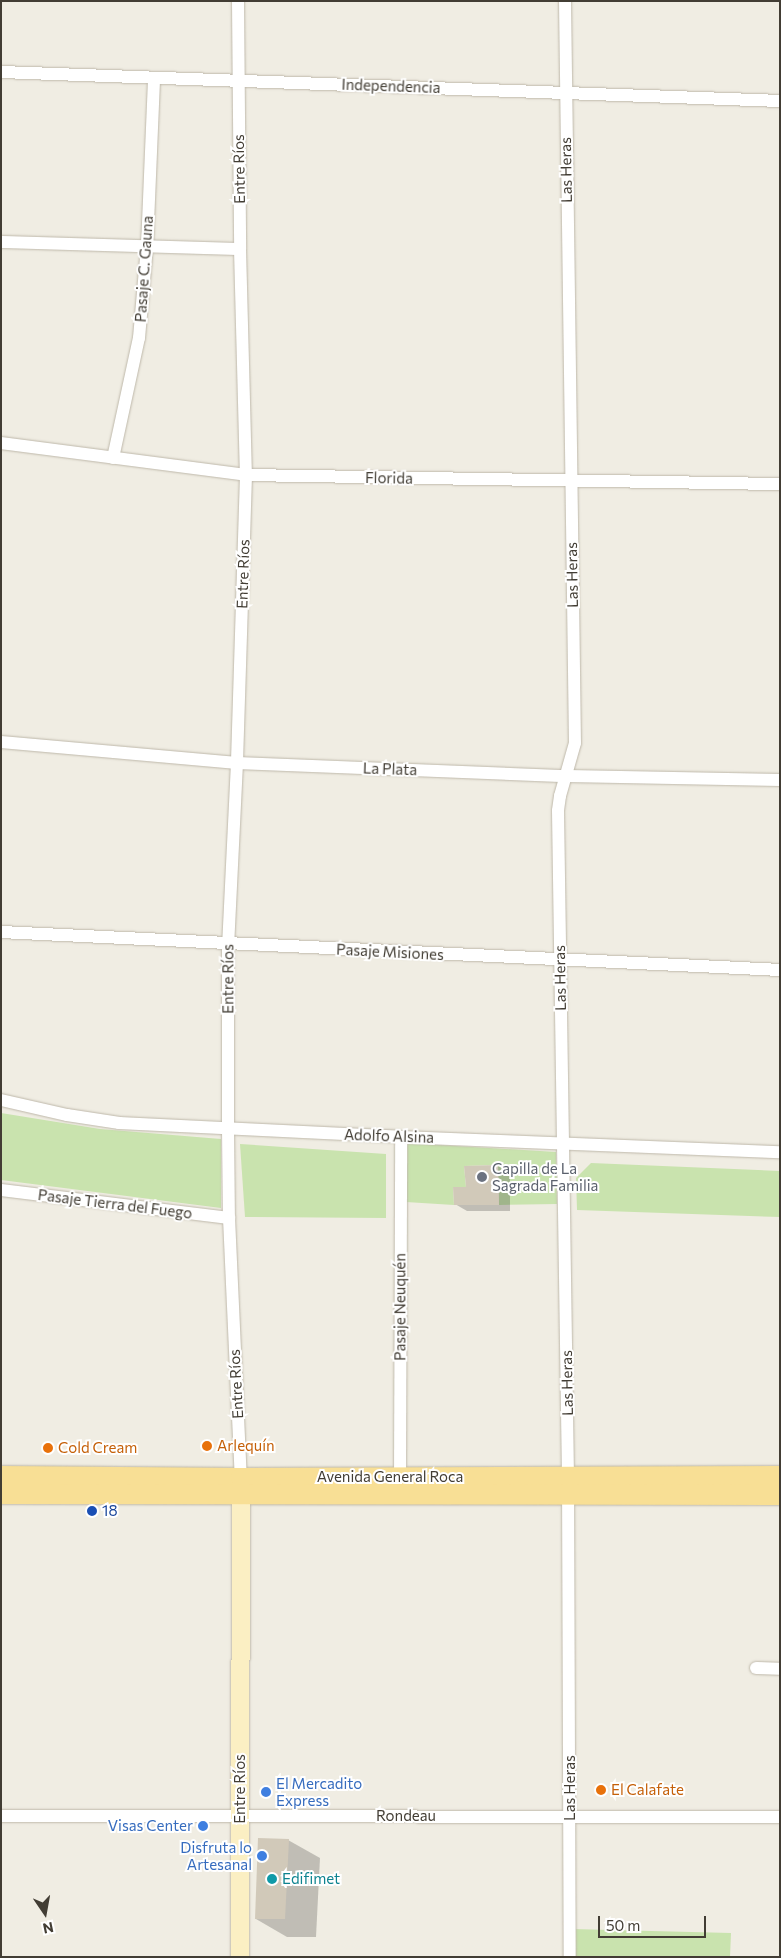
<!DOCTYPE html>
<meta charset="utf-8">
<style>
body{margin:0}
#map{position:relative;width:781px;height:1958px;overflow:hidden;background:#f0ede3;font-family:Commissioner,sans-serif}
div>[style]{position:absolute}
[style*='--x']{left:calc(var(--x)*1px);top:calc(var(--y)*1px);width:calc(var(--w)*1px);rotate:calc(var(--a)*1deg)}
.green>*{inset:0;background:#c9e3ae}
.shadow>*{inset:0;background:#0003}
.building>*{inset:0;background:#d1c9b9}
.roads{filter:drop-shadow(0 0 1px #beb8aa) drop-shadow(0 0 1px #beb8aa)}
.street>*{height:12px;margin:-6px;padding:0 6px;transform-origin:6px;border-radius:6px;background:#fff}
.secondary>*{height:18px;margin:-9px;padding:0 9px;transform-origin:9px;border-radius:9px;background:#fbefc3}
.primary>*{height:20px;margin:-10px;padding:0 10px;transform-origin:10px;border-radius:10px;background:#f8df95}
.dots>*{width:14px;height:14px;translate:-50% -50%;box-sizing:border-box;border:2px solid #fff;border-radius:50%}
span{translate:-50% -50%;white-space:nowrap;text-align:center;line-height:1.15;-webkit-text-stroke:4px #fff;paint-order:stroke}
.street-label{font-size:15px;color:#423d34}
.worship-label{font-size:15px;color:#5b616d}
.left{translate:0 -50%;text-align:left}
.food-label{font-size:15px;color:#c56008}
.transit-label{font-size:15px;color:#164399}
.shop-label{font-size:15px;color:#366cbe}
.right{translate:-100% -50%;text-align:right}
.culture-label{font-size:15px;color:#0d838f}
.frame{position:absolute;inset:0;border:2px solid #423d34;pointer-events:none}
.north{position:absolute;left:20px;top:1888px;width:50px;height:50px;-webkit-text-stroke:4px #fff;paint-order:stroke;rotate:168deg;font-size:14px;font-weight:700;line-height:20px;text-align:center;color:#423d34}
.north::after{content:'';display:block;margin:auto;width:18px;height:22px;background:#423d34;clip-path:polygon(50% 0,100% 100%,50% 72%,0 100%)}
.scale{position:absolute;left:598px;top:1916px;width:108px;height:22px;box-sizing:border-box;border:2px solid #423d34;border-top:0;padding-left:6px;font-size:15px;line-height:18px;white-space:nowrap;color:#423d34;-webkit-text-stroke:4px #fff;paint-order:stroke}
</style>
<div id="map">
<div class="green">
<i style="clip-path:polygon(1px 1113px,100px 1129px,221px 1139px,221px 1208px,1px 1180px)"></i>
<i style="clip-path:polygon(406px 1143px,556px 1152px,557px 1204px,499px 1205px,498px 1165px,464px 1166px,466px 1187px,453px 1187px,454px 1205px,406px 1202px)"></i>
<i style="clip-path:polygon(240px 1144px,386px 1154px,386px 1218px,245px 1217px)"></i>
<i style="clip-path:polygon(591px 1163px,780px 1171px,780px 1217px,577px 1210px,576px 1178px)"></i>
<i style="clip-path:polygon(572px 1929px,731px 1933px,730px 1957px,573px 1957px)"></i>
</div>
<div class="shadow">
<i style="clip-path:polygon(498px 1166px,510px 1173px,510px 1211px,467px 1211px,455px 1204px,467px 1188px)"></i>
<i style="clip-path:polygon(288px 1840px,320px 1858px,316px 1937px,287px 1937px,256px 1919px)"></i>
</div>
<div class="building">
<i style="clip-path:polygon(498px 1165px,499px 1205px,454px 1205px,453px 1187px,466px 1187px,464px 1166px)"></i>
<i style="clip-path:polygon(258px 1838px,289px 1839px,285px 1919px,255px 1919px)"></i>
</div>
<div class="roads">
<div class="street">
<i style="--x:238;--y:1;--w:248;--a:89.5"></i>
<i style="--x:240;--y:249;--w:226;--a:88.5"></i>
<i style="--x:246;--y:475;--w:288;--a:91.8"></i>
<i style="--x:237;--y:763;--w:181;--a:92.8"></i>
<i style="--x:228;--y:944;--w:185;--a:90"></i>
<i style="--x:228;--y:1129;--w:89;--a:89.4"></i>
<i style="--x:229;--y:1218;--w:265;--a:87.4"></i>
<i style="--x:565;--y:1;--w:742;--a:89.23"></i>
<i style="--x:575;--y:743;--w:55;--a:105.8"></i>
<i style="--x:560;--y:796;--w:15;--a:98"></i>
<i style="--x:558;--y:811;--w:665;--a:89.14"></i>
<i style="--x:568;--y:1476;--w:481;--a:89.8"></i>
<i style="--x:1;--y:72;--w:780;--a:2.13"></i>
<i style="--x:1;--y:242;--w:239;--a:1.7"></i>
<i style="--x:1;--y:443;--w:247;--a:7.4"></i>
<i style="--x:246;--y:475;--w:534;--a:0.97"></i>
<i style="--x:113;--y:458;--w:123;--a:-77.8"></i>
<i style="--x:139;--y:338;--w:91;--a:-85"></i>
<i style="--x:147;--y:247;--w:169;--a:-87.6"></i>
<i style="--x:1;--y:742;--w:237;--a:5.1"></i>
<i style="--x:237;--y:763;--w:330;--a:2.3"></i>
<i style="--x:567;--y:776;--w:213;--a:1.1"></i>
<i style="--x:1;--y:932;--w:780;--a:2.79"></i>
<i style="--x:1;--y:1100;--w:68;--a:12.8"></i>
<i style="--x:67;--y:1115;--w:53;--a:8.7"></i>
<i style="--x:119;--y:1123;--w:282;--a:2.8"></i>
<i style="--x:401;--y:1137;--w:379;--a:2.3"></i>
<i style="--x:1;--y:1190;--w:230;--a:7"></i>
<i style="--x:400;--y:1477;--w:340;--a:-89.8"></i>
<i style="--x:756;--y:1668;--w:24;--a:2"></i>
<i style="--x:1;--y:1816;--w:779;--a:0.07"></i>
</div>
<div class="secondary">
<i style="--x:240;--y:1957;--w:461;--a:-89.9"></i>
</div>
<div class="primary">
<i style="--x:1;--y:1476;--w:240;--a:0.5"></i>
<i style="--x:241;--y:1478;--w:539;--a:-0.21"></i>
<i style="--x:1;--y:1494;--w:779;--a:0.07"></i>
</div>
</div>
<div class="dots">
<i style="left:482px;top:1177px;background:#6b7280"></i>
<i style="left:207px;top:1446px;background:#e8710a"></i>
<i style="left:48px;top:1448px;background:#e8710a"></i>
<i style="left:92px;top:1511px;background:#1a4fb4"></i>
<i style="left:601px;top:1790px;background:#e8710a"></i>
<i style="left:266px;top:1792px;background:#3f7fe0"></i>
<i style="left:203px;top:1826px;background:#3f7fe0"></i>
<i style="left:262px;top:1856px;background:#3f7fe0"></i>
<i style="left:272px;top:1879px;background:#0f9aa8"></i>
</div>
<div class="street-label">
<span style="left:391px;top:86px;rotate:2deg">Independencia</span>
<span style="left:239px;top:169px;rotate:-91deg">Entre Ríos</span>
<span style="left:566px;top:170px;rotate:-91deg">Las Heras</span>
<span style="left:144px;top:269px;rotate:-86deg">Pasaje C. Gauna</span>
<span style="left:389px;top:478px;rotate:1deg">Florida</span>
<span style="left:243px;top:574px;rotate:-88deg">Entre Ríos</span>
<span style="left:572px;top:575px;rotate:-91deg">Las Heras</span>
<span style="left:390px;top:769px;rotate:2deg">La Plata</span>
<span style="left:390px;top:952px;rotate:3deg">Pasaje Misiones</span>
<span style="left:560px;top:978px;rotate:-91deg">Las Heras</span>
<span style="left:228px;top:979px;rotate:-90deg">Entre Ríos</span>
<span style="left:389px;top:1136px;rotate:2deg">Adolfo Alsina</span>
<span style="left:115px;top:1204px;rotate:7deg">Pasaje Tierra del Fuego</span>
<span style="left:400px;top:1307px;rotate:-90deg">Pasaje Neuquén</span>
<span style="left:567px;top:1383px;rotate:-91deg">Las Heras</span>
<span style="left:236px;top:1384px;rotate:-93deg">Entre Ríos</span>
<span style="left:390px;top:1477px">Avenida General Roca</span>
<span style="left:570px;top:1788px;rotate:-90deg">Las Heras</span>
<span style="left:240px;top:1789px;rotate:-90deg">Entre Ríos</span>
<span style="left:406px;top:1816px">Rondeau</span>
</div>
<div class="worship-label">
<span class="left" style="left:492px;top:1177px">Capilla de La<br>Sagrada Familia</span>
</div>
<div class="food-label">
<span class="left" style="left:217px;top:1446px">Arlequín</span>
<span class="left" style="left:58px;top:1448px">Cold Cream</span>
<span class="left" style="left:611px;top:1790px">El Calafate</span>
</div>
<div class="transit-label">
<span class="left" style="left:102px;top:1511px">18</span>
</div>
<div class="shop-label">
<span class="left" style="left:276px;top:1792px">El Mercadito<br>Express</span>
<span class="right" style="left:193px;top:1826px">Visas Center</span>
<span class="right" style="left:252px;top:1856px">Disfruta lo<br>Artesanal</span>
</div>
<div class="culture-label">
<span class="left" style="left:282px;top:1879px">Edifimet</span>
</div>
<div class="frame"></div>
<div class="north">N</div>
<div class="scale">50 m</div>
</div>
